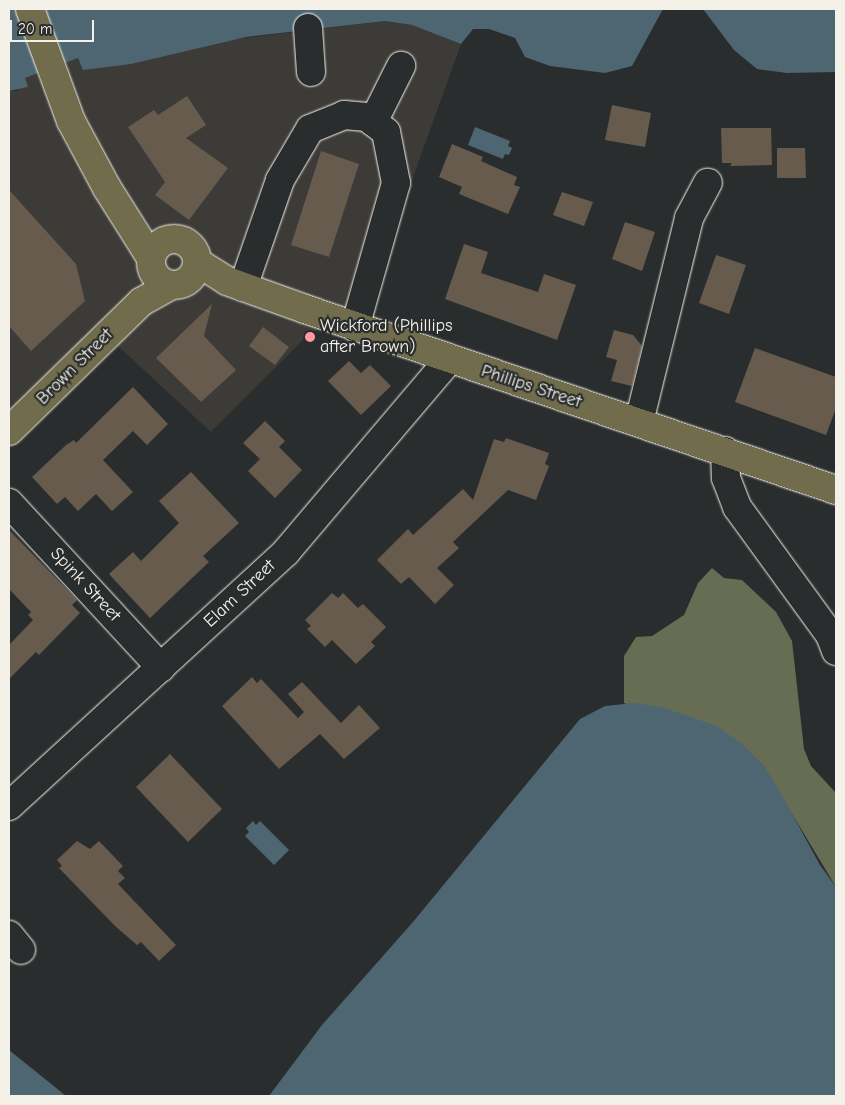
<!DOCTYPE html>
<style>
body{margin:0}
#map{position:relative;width:845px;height:1105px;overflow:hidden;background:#2a2d2e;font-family:"Comic Neue",sans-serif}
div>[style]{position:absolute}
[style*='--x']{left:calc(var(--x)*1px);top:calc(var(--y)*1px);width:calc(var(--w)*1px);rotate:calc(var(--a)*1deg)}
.built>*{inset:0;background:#3c3b37}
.green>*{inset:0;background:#666d53}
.water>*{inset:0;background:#4d6672}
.building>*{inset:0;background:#665b4d}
.roads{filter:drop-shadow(0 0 1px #f4f1e8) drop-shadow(0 0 1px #f4f1e8)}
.minor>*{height:28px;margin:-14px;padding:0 14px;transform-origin:14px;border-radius:14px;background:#2a2d2e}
.major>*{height:28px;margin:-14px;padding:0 14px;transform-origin:14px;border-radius:14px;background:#716c4b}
.major>.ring{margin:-14px;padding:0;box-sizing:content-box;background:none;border:28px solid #716c4b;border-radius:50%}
.dots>*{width:14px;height:14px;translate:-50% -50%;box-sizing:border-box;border:2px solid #2a2d2e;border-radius:50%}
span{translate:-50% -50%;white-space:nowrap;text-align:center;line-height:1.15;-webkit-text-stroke:4.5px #2a2d2e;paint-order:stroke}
.poi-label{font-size:18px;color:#f4f1e8}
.left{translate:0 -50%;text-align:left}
.street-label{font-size:18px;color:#f4f1e8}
.frame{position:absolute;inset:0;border:10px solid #f4f1e8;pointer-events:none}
.scale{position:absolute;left:10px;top:20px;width:84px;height:22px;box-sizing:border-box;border:2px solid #f4f1e8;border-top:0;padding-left:6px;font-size:15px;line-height:18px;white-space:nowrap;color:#f4f1e8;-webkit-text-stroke:4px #2a2d2e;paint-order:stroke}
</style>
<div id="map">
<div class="built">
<i style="clip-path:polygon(386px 21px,412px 25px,461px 44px,362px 319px,311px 332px,211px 432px,106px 335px,9px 429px,9px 91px,17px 91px,25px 78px,78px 58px)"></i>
</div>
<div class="green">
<i style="clip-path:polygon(712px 568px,724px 578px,742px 580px,776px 612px,792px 641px,804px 749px,811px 766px,836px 793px,836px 887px,762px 764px,624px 703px,624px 656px,636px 637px,652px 636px,684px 615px,698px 583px)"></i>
</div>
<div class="water">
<i style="clip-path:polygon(9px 9px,663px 9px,632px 66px,605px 73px,550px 66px,525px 57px,515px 38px,489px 29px,473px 29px,461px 44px,412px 25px,385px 21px,246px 37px,131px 64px,83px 70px,78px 58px,25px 78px,28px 87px,9px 91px)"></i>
<i style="clip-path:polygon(703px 9px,836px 9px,836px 72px,787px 73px,757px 69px,734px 50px)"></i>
<i style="clip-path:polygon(475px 127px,510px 141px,508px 146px,512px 148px,509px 155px,505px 154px,503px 159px,468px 145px)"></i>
<i style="clip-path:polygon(634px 703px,661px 707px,717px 726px,742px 744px,762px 764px,778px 788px,820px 865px,836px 887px,836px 1096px,269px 1096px,322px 1025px,413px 922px,580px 719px,605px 706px)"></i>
<i style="clip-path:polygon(253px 821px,256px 825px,260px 821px,289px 850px,274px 865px,245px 836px,249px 832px,246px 828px)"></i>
<i style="clip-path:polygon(9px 1050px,55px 1087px,66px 1096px,9px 1096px)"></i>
</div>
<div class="building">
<i style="clip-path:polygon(187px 96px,206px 125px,186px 138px,228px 168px,189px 220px,155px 195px,165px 182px,128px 127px,154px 110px,158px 115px)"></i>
<i style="clip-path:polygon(612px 105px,651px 113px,645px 147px,605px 140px)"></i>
<i style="clip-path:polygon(721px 128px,771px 128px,772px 165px,730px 166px,732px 163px,722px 163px)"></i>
<i style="clip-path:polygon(452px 144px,483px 157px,481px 161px,517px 177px,514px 185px,520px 187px,508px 214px,459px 194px,462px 187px,439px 177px)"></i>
<i style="clip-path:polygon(777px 148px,805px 148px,806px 178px,777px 178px)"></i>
<i style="clip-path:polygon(321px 151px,359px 164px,329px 257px,291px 245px)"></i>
<i style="clip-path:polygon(9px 190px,76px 264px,85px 301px,31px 351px,9px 326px)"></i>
<i style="clip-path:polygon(562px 192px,593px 202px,584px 226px,553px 215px)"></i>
<i style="clip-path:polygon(625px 222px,655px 232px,642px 271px,612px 259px)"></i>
<i style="clip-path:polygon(464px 244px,488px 252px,481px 273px,538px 292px,544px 274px,576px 285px,557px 340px,445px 299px)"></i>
<i style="clip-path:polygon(716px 255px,746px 265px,729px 314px,699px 303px)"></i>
<i style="clip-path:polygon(212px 304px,204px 336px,236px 370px,201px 402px,156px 358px)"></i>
<i style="clip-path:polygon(263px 327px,289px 347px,275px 365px,249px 346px)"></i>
<i style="clip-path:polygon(614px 330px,633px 335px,642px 346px,632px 386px,611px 381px,617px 360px,606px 357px)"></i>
<i style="clip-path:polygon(755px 348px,836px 377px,836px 408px,826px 435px,735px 402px)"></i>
<i style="clip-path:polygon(349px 361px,361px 373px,370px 365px,391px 386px,361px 415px,328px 381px)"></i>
<i style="clip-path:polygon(133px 387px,168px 424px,147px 445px,133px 431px,103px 460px,133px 492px,112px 511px,96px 494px,78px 511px,65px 497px,57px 504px,32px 477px,66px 445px,74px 440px,76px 443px)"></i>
<i style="clip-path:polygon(265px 421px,285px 441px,279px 447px,302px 470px,275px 498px,248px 471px,260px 459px,243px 443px)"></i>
<i style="clip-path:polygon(506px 438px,549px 453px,545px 464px,549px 466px,536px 500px,508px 490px,453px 542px,459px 548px,437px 568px,454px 585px,435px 604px,409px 577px,401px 584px,377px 560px,408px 529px,413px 535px,463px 489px,473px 500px,494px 439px,504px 442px)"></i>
<i style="clip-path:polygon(191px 472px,239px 523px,203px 556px,209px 562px,150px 618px,109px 574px,133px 552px,141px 561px,179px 523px,159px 501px)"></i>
<i style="clip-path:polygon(9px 530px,77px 600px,72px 605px,80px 613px,39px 655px,36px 652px,9px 679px,9px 645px,33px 620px,28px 615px,31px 612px,9px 589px)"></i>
<i style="clip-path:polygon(332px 593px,338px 598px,343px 593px,358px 608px,363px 604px,386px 627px,371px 642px,375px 646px,356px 664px,332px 640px,325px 647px,307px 629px,311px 626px,305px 620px)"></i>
<i style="clip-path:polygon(252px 677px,257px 683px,261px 679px,298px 718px,304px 712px,288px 694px,302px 682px,341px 723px,359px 705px,380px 728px,344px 759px,320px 734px,279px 769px,222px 706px)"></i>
<i style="clip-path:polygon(170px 754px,222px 809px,188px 842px,136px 787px)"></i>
<i style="clip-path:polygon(77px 841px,90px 849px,99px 841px,123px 866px,118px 871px,125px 878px,118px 884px,176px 945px,159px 961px,141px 942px,137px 945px,115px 926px,59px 868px,62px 866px,57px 860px)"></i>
</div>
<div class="roads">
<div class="minor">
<i style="--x:308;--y:28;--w:44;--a:86.1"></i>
<i style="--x:373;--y:122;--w:63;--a:-63.4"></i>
<i style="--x:243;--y:287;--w:113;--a:-70.9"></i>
<i style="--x:280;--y:180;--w:59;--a:-59.5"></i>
<i style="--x:310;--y:129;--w:37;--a:-22"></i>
<i style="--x:344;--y:115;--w:23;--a:5"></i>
<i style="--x:367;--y:117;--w:24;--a:38"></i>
<i style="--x:386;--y:132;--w:52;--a:78.9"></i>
<i style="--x:396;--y:183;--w:150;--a:105.9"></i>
<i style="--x:639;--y:422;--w:210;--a:-76.2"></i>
<i style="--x:689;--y:218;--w:40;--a:-62"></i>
<i style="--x:725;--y:451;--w:27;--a:88"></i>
<i style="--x:726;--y:478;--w:31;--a:69"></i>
<i style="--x:737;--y:507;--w:158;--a:54"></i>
<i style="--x:830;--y:635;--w:17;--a:69"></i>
<i style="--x:9;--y:503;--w:224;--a:47.3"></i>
<i style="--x:9;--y:806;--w:376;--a:-42.5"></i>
<i style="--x:286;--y:552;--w:252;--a:-49.7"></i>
<i style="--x:9;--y:935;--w:19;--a:51"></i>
</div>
<div class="major">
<i style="--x:30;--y:9;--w:119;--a:69.9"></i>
<i style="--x:71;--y:121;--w:76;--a:61.8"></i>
<i style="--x:107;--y:188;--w:83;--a:57.8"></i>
<i class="ring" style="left:151px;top:239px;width:18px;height:18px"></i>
<i style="--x:197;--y:262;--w:36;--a:32"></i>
<i style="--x:227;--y:281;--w:83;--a:19.7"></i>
<i style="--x:305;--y:309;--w:561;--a:18.82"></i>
<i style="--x:9;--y:431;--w:185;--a:-44.3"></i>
<i style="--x:141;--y:302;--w:35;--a:-29"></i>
</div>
</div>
<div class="dots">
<i style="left:310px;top:337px;background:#ff9aa2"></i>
</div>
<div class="poi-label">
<span class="left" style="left:320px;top:337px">Wickford (Phillips<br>after Brown)</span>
</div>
<div class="street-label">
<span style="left:75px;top:367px;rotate:-45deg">Brown Street</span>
<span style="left:531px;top:387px;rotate:18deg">Phillips Street</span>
<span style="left:85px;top:585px;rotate:47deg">Spink Street</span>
<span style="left:240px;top:594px;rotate:-43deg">Elam Street</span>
</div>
<div class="frame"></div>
<div class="scale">20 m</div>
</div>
